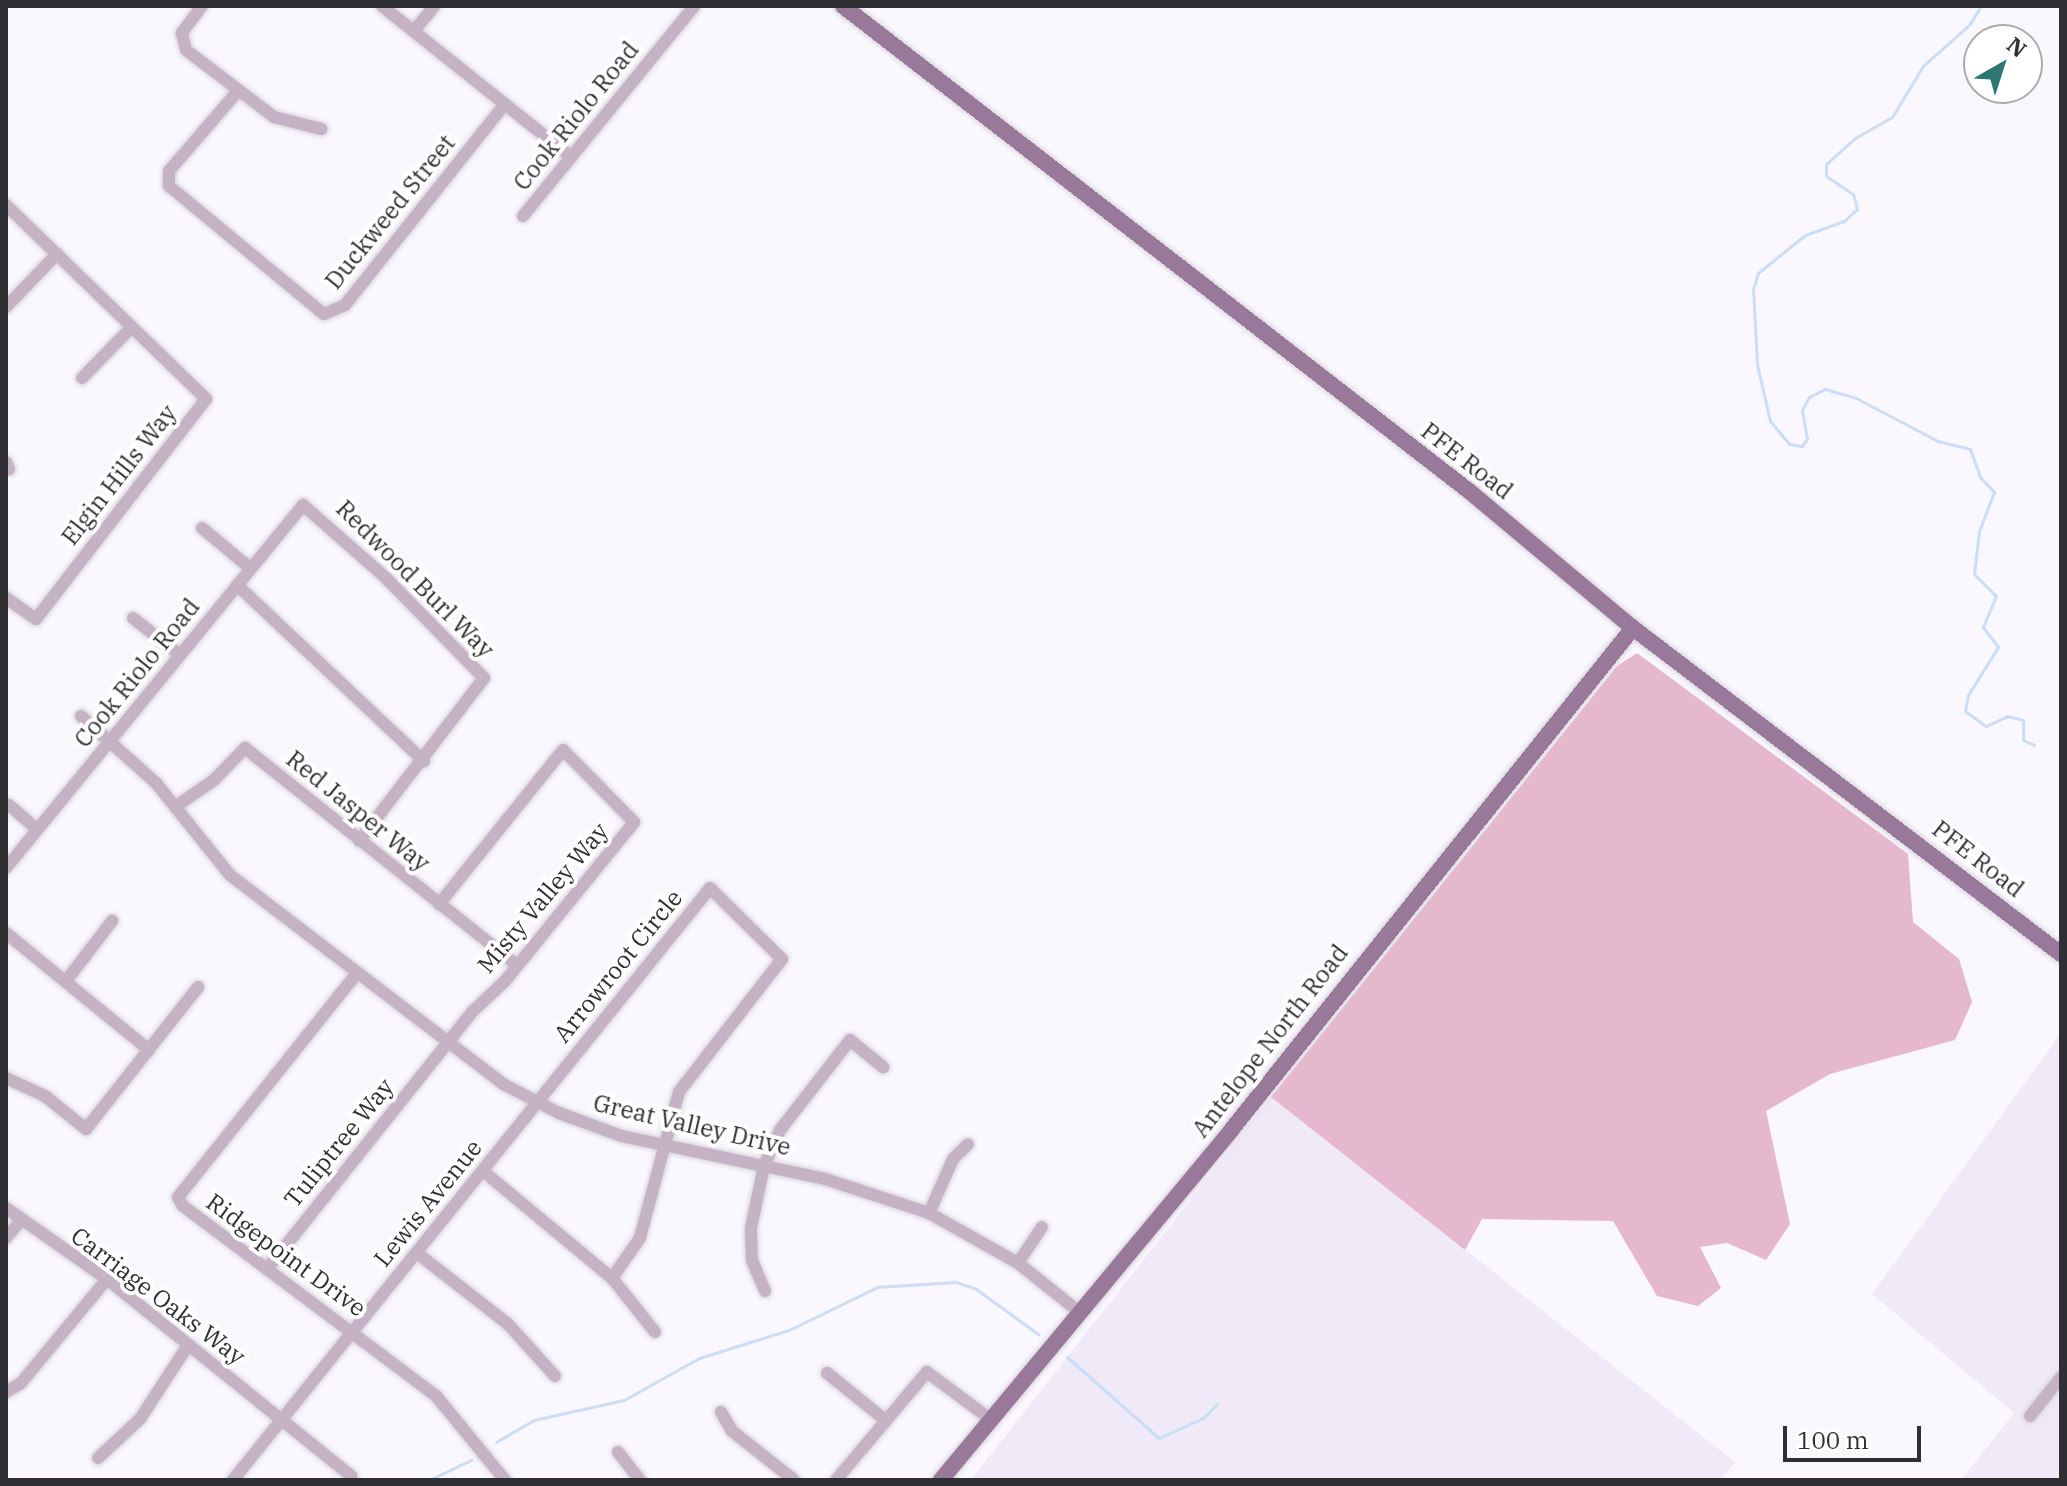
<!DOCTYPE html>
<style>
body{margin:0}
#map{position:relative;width:2067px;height:1486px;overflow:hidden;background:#faf7fe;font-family:"IBM Plex Serif",serif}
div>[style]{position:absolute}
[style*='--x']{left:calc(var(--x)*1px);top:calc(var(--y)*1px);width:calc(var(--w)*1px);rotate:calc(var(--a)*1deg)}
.built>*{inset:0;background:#f0eaf8}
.green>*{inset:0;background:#e6b8ce}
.stream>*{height:3px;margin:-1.5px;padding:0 1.5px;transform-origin:1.5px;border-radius:1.5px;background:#cbddf7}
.roads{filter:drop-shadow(0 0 2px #d6d3d9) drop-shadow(0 0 2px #d6d3d9)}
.minor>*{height:12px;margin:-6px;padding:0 6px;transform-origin:6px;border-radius:6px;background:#c5b3c5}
.major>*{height:16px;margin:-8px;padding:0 8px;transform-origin:8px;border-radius:8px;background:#987999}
span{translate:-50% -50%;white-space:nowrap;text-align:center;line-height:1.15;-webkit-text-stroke:8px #fff;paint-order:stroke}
.street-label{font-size:24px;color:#302f33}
.frame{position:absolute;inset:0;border:8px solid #302f33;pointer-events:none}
.north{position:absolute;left:1963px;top:24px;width:80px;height:80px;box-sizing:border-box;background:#fff;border:2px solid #acacad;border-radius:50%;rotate:39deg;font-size:22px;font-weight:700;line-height:32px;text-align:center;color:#302f33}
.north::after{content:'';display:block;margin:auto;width:28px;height:36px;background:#2e7775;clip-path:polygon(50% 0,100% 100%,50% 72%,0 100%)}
.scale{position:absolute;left:1783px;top:1426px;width:138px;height:36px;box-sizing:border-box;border:4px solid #302f33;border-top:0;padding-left:10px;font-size:24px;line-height:28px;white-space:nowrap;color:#302f33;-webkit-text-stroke:6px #fff;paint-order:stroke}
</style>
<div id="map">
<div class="built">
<i style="clip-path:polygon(2061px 1033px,2061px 1480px,1961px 1480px,2014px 1413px,1872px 1294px)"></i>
<i style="clip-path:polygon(1271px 1097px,1735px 1462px,1721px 1480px,971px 1480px)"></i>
</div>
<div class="green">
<i style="clip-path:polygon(1637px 653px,1908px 854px,1913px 922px,1959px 959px,1972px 1002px,1955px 1040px,1830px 1074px,1766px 1111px,1790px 1224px,1766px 1260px,1727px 1243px,1700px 1247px,1721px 1288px,1698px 1306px,1657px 1296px,1613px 1221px,1482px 1219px,1465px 1250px,1271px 1097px,1617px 666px)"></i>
</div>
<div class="stream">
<i style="--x:1981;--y:6;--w:22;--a:122"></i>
<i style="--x:1969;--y:25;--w:62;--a:138.3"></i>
<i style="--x:1923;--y:66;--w:60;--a:121.3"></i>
<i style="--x:1892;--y:117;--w:43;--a:150.4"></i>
<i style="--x:1855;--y:138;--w:39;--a:138"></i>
<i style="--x:1826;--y:164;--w:12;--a:90"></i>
<i style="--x:1826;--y:176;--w:32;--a:34"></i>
<i style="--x:1853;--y:194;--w:16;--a:75"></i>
<i style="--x:1857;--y:209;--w:18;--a:137"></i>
<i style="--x:1844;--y:221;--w:41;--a:160.3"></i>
<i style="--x:1805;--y:235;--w:60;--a:141"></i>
<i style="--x:1758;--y:273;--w:17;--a:107"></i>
<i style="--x:1753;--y:289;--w:75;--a:86.9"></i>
<i style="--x:1757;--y:364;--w:58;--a:77.2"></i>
<i style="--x:1770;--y:421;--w:30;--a:50"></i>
<i style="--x:1789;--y:444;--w:13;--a:9"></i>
<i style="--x:1802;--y:446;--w:9;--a:-54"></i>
<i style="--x:1807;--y:439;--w:29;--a:-100"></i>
<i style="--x:1802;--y:410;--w:15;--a:-62"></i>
<i style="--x:1809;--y:397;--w:18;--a:-27"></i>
<i style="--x:1825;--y:389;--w:32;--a:16"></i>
<i style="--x:1856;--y:398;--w:93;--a:27.7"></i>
<i style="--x:1938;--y:441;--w:33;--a:14"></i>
<i style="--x:1970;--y:449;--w:30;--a:70"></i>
<i style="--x:1980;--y:477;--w:21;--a:47"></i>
<i style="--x:1994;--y:492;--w:42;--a:111"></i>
<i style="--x:1979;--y:531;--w:43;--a:96.6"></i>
<i style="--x:1974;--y:574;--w:31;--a:45"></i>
<i style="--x:1996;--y:596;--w:34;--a:113"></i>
<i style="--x:1983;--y:627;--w:25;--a:53"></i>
<i style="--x:1998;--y:647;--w:57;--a:122"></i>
<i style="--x:1968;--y:695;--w:16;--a:101"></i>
<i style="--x:1965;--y:711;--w:26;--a:36"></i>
<i style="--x:1986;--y:726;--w:23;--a:-25"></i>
<i style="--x:2007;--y:716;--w:16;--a:14"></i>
<i style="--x:2023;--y:720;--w:20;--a:90"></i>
<i style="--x:2023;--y:740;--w:12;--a:24"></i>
<i style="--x:1067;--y:1357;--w:123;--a:41.4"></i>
<i style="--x:1159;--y:1438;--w:48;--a:-24.4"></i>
<i style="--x:1203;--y:1418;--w:20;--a:-45"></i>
<i style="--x:496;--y:1442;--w:44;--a:-30.1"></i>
<i style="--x:534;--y:1420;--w:92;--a:-12.5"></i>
<i style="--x:624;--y:1400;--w:86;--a:-29.2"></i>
<i style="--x:699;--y:1358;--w:94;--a:-17.3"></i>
<i style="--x:789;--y:1330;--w:98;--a:-26"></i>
<i style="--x:877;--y:1287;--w:79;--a:-3.6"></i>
<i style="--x:956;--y:1282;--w:21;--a:19"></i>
<i style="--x:976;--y:1289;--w:77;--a:36"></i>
<i style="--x:429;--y:1480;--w:47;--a:-25.5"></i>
</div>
<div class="roads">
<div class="minor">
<i style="--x:202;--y:6;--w:34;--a:127"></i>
<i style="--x:182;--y:33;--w:17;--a:77"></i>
<i style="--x:186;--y:50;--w:111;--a:37.3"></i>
<i style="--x:274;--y:117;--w:49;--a:14.3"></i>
<i style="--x:382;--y:6;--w:242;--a:38.6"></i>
<i style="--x:414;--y:31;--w:32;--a:-51"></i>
<i style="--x:237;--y:92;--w:104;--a:130.7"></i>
<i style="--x:169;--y:171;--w:15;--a:90"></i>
<i style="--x:169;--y:186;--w:201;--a:39.6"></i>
<i style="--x:324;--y:314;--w:23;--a:-23"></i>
<i style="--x:345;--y:305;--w:257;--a:-51.5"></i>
<i style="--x:6;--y:205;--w:279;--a:44.1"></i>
<i style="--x:206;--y:399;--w:278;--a:127.7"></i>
<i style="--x:36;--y:619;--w:37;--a:-145"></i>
<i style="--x:523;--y:216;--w:271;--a:-50.8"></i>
<i style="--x:6;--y:307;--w:74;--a:-46.1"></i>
<i style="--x:82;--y:378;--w:71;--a:-45.6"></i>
<i style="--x:6;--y:462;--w:8;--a:67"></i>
<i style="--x:202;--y:528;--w:62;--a:39.8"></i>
<i style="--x:237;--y:585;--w:257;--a:43.3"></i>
<i style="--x:133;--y:618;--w:60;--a:38.2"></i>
<i style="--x:81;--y:716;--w:101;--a:41.8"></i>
<i style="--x:156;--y:783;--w:118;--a:51.2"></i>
<i style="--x:230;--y:875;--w:344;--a:37.4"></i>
<i style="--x:503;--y:1084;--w:63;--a:27.4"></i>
<i style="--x:559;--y:1113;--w:67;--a:20.1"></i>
<i style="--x:622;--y:1136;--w:204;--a:11.9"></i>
<i style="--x:822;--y:1178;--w:113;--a:18.1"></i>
<i style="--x:929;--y:1213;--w:102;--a:29.3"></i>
<i style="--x:1018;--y:1263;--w:77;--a:38.7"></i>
<i style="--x:9;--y:805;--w:37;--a:41"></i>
<i style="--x:175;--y:807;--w:47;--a:-34.7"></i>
<i style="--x:214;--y:780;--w:45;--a:-45.9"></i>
<i style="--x:245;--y:748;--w:348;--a:38.6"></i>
<i style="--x:6;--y:868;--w:469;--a:-50.7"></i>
<i style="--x:303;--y:505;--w:111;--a:41.3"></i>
<i style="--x:386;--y:578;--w:140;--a:45.6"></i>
<i style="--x:484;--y:678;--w:205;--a:127.5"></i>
<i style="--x:6;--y:933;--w:185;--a:39.3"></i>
<i style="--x:357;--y:973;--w:287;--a:128.6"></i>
<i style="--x:178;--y:1197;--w:10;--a:61"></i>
<i style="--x:183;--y:1206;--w:318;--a:36.9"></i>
<i style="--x:437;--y:1397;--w:107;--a:50.7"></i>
<i style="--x:66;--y:981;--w:76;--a:-52.5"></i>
<i style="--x:6;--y:1078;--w:43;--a:24.8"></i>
<i style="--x:45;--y:1096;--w:53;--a:38.8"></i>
<i style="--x:86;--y:1129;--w:181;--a:-51.7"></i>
<i style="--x:483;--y:1171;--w:168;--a:39.7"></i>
<i style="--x:612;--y:1278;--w:69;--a:51.5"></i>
<i style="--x:6;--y:1208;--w:123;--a:35.1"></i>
<i style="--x:107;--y:1279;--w:314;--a:38.9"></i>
<i style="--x:929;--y:1213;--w:59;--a:-66"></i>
<i style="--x:953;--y:1159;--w:21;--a:-45"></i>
<i style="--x:6;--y:1238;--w:23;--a:-50"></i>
<i style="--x:417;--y:1253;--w:115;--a:38"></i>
<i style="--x:508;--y:1324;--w:70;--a:47.9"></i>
<i style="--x:1018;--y:1263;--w:43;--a:-56.3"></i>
<i style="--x:267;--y:1269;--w:327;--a:-51.4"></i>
<i style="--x:471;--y:1013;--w:47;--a:-43.3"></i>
<i style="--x:505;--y:981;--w:205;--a:-50.9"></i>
<i style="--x:634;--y:822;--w:101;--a:-134.6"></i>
<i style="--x:563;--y:750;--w:198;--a:128.8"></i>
<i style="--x:765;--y:1291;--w:33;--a:-113"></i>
<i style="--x:752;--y:1261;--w:33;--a:-92"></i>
<i style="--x:751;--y:1228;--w:63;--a:-78.2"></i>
<i style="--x:764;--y:1166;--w:39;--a:-66"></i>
<i style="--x:780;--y:1130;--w:114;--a:-52.1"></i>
<i style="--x:850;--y:1040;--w:43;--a:39.3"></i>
<i style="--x:827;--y:1373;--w:73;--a:38.9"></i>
<i style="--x:6;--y:1392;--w:17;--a:-31"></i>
<i style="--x:21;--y:1383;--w:135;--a:-50.4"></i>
<i style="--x:721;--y:1412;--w:22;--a:60"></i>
<i style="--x:732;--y:1431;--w:79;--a:38.3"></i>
<i style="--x:2030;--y:1416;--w:50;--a:-51.5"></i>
<i style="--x:618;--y:1452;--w:36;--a:52"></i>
<i style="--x:98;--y:1458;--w:57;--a:-42.9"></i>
<i style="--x:140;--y:1419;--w:88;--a:-57"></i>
<i style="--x:233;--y:1480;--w:760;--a:-51.14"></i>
<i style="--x:710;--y:888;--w:101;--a:44.6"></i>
<i style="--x:782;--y:959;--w:168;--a:127.8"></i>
<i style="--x:679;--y:1092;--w:151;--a:105"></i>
<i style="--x:640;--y:1238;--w:49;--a:125"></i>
<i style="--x:836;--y:1480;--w:141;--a:-49.9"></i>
<i style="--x:927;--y:1372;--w:79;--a:36.7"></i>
</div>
<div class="major">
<i style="--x:843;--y:6;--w:792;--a:37.77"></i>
<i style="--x:1469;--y:491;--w:214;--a:39.9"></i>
<i style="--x:1633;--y:628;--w:538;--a:37.3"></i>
<i style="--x:941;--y:1480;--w:456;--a:-50.3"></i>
<i style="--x:1232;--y:1129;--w:642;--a:-51.33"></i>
</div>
</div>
<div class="street-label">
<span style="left:576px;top:116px;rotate:-51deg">Cook Riolo Road</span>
<span style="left:390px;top:212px;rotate:-51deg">Duckweed Street</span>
<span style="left:1467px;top:461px;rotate:38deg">PFE Road</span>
<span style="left:119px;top:475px;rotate:-52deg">Elgin Hills Way</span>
<span style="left:415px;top:579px;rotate:45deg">Redwood Burl Way</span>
<span style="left:137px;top:673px;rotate:-51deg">Cook Riolo Road</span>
<span style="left:358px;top:811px;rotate:39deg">Red Jasper Way</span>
<span style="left:1978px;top:859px;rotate:38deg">PFE Road</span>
<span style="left:543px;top:898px;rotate:-50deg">Misty Valley Way</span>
<span style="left:618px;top:966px;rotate:-51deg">Arrowroot Circle</span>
<span style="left:1270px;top:1041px;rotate:-52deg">Antelope North Road</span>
<span style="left:692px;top:1125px;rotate:13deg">Great Valley Drive</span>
<span style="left:339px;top:1143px;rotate:-51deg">Tuliptree Way</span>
<span style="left:428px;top:1203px;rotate:-51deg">Lewis Avenue</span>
<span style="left:286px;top:1255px;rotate:36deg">Ridgepoint Drive</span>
<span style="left:158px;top:1296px;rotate:37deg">Carriage Oaks Way</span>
</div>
<div class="frame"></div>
<div class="north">N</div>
<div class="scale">100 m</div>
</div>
